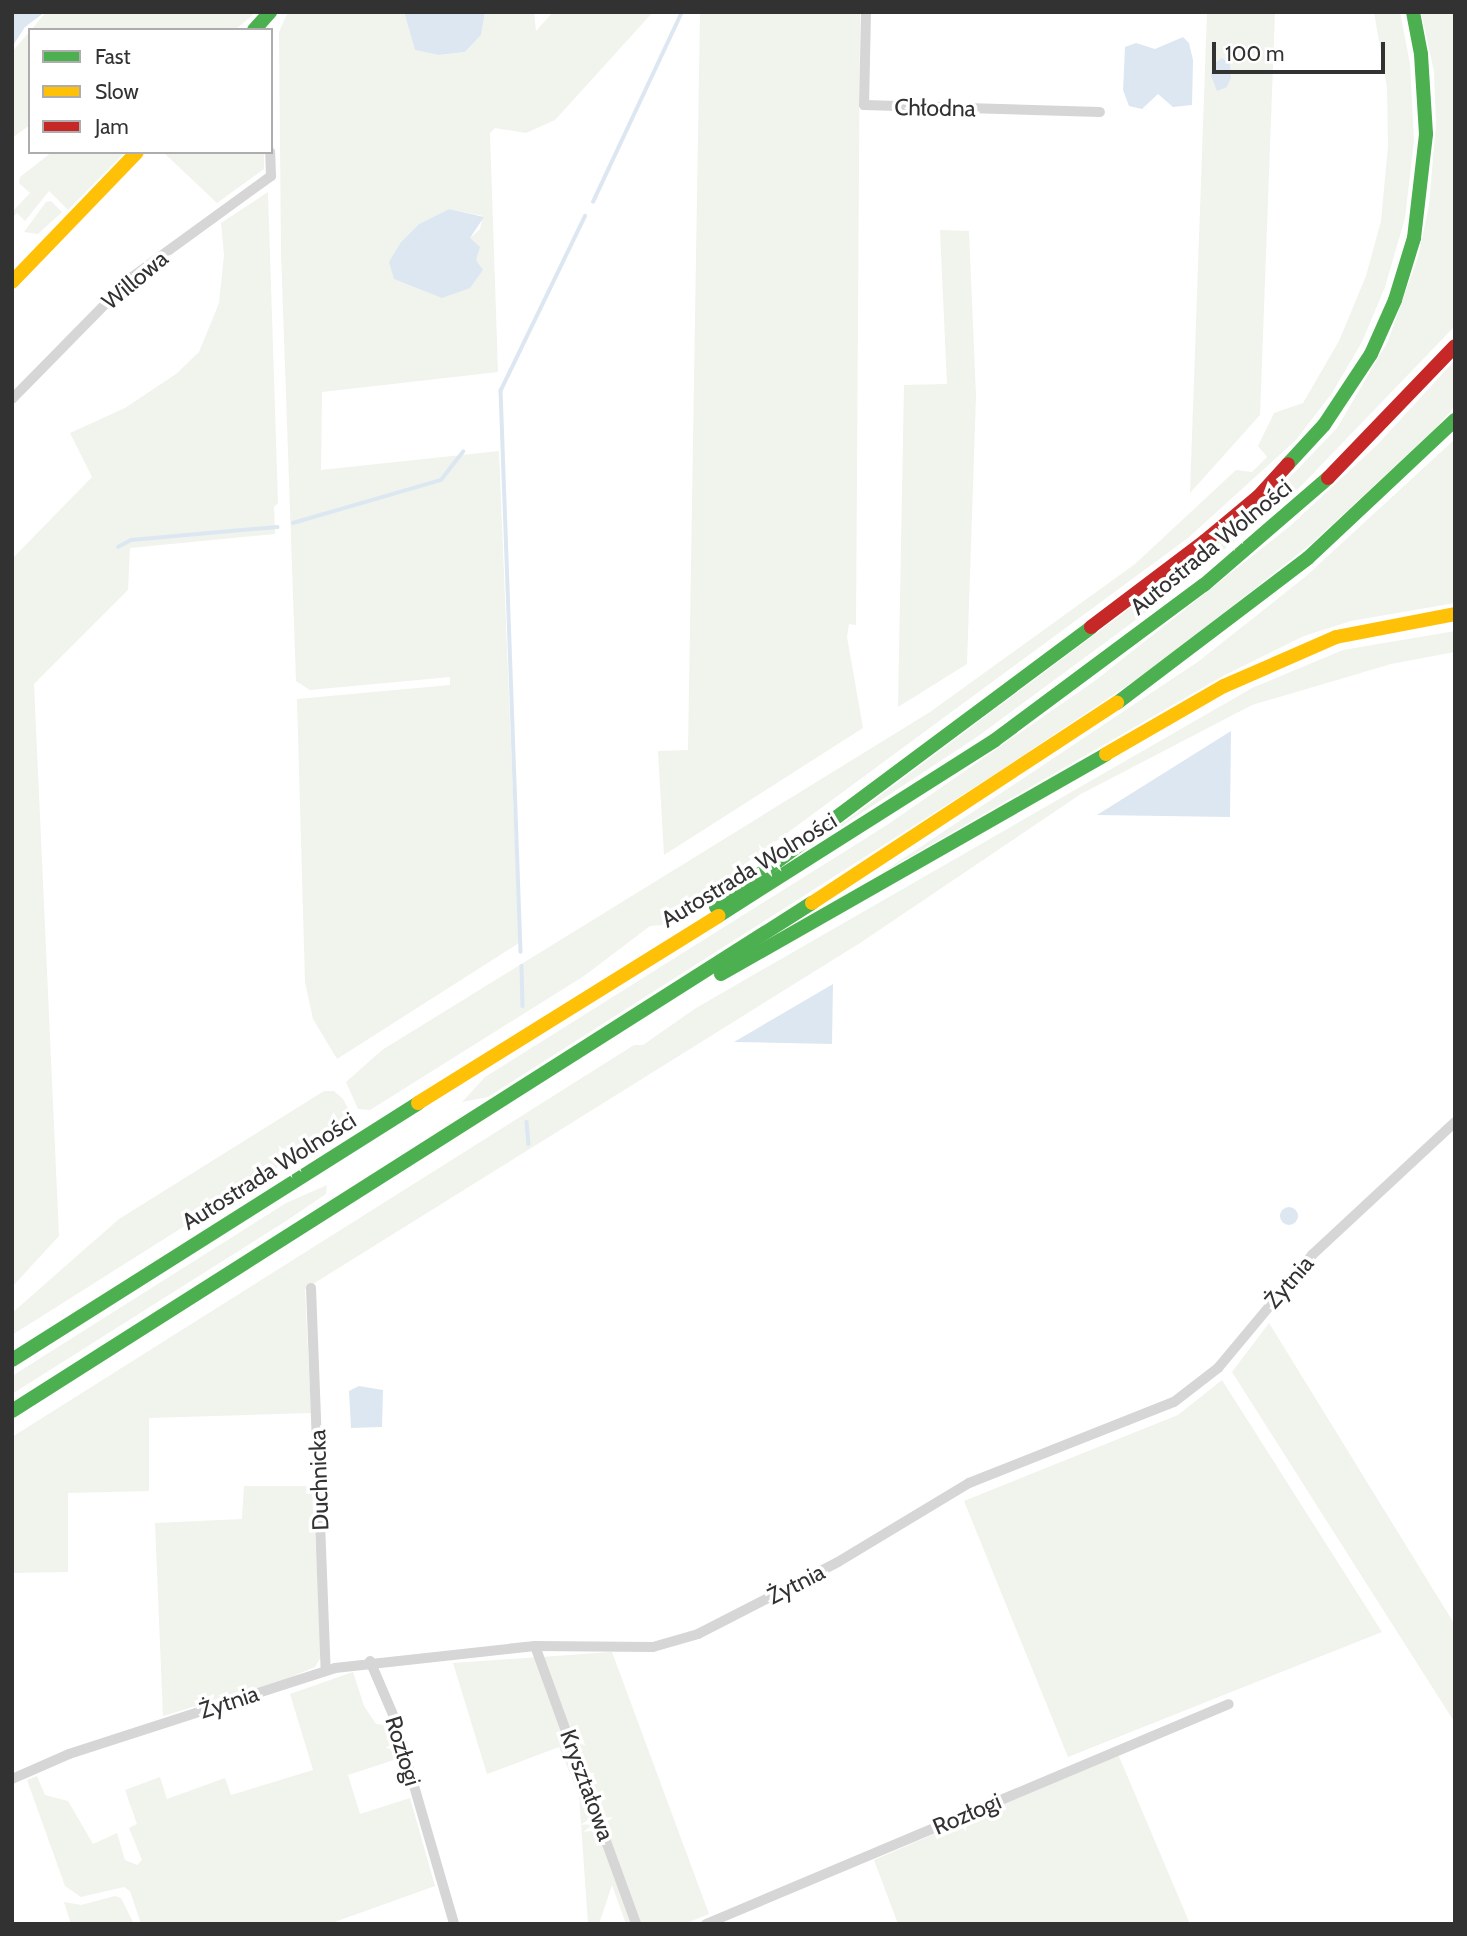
<!DOCTYPE html>
<meta charset="utf-8">
<style>
body{margin:0}
#map{position:relative;width:1467px;height:1936px;overflow:hidden;background:#fff;font-family:Cabin,sans-serif}
div>[style]{position:absolute}
[style*='--x']{left:calc(var(--x)*1px);top:calc(var(--y)*1px);width:calc(var(--w)*1px);rotate:calc(var(--a)*1deg)}
.green>*{inset:0;background:#f0f4ed}
.water>*{inset:0;background:#dde7f2}
.round{border-radius:50%}
.stream>*{height:3.5px;margin:-1.75px;padding:0 1.75px;transform-origin:1.75px;border-radius:1.75px;background:#dde7f2}
.street>*{height:10px;margin:-5px;padding:0 5px;transform-origin:5px;border-radius:5px;background:#d6d6d6}
.fast>*{height:14px;margin:-7px;padding:0 7px;transform-origin:7px;border-radius:7px;background:#4caf50}
.slow>*{height:14px;margin:-7px;padding:0 7px;transform-origin:7px;border-radius:7px;background:#ffc107}
.jam>*{height:14px;margin:-7px;padding:0 7px;transform-origin:7px;border-radius:7px;background:#c62828}
span{translate:-50% -50%;white-space:nowrap;text-align:center;line-height:1.15;-webkit-text-stroke:7px #fff;paint-order:stroke}
.street-label{font-size:23px;color:#323232}
.frame{position:absolute;inset:0;border:14px solid #323232;pointer-events:none}
.legend{position:absolute;left:28px;top:28px;width:245px;height:126px;box-sizing:border-box;background:#fff;border:2px solid #adadad;margin:0;padding:9px 12px;list-style:none;font-size:21px;color:#323232}
.legend li{display:flex;align-items:center;gap:14px;height:35px}
.legend b{width:35px;border:2px solid #adadad}
.scale{position:absolute;left:1212px;top:42px;width:173px;height:32px;box-sizing:border-box;border:4px solid #323232;border-top:0;padding-left:9px;font-size:21px;line-height:24px;white-space:nowrap;color:#323232;-webkit-text-stroke:5px #fff;paint-order:stroke}
</style>
<div id="map">
<div class="green">
<i style="clip-path:polygon(46px 12px,256px 12px,235px 30px,31px 30px)"></i>
<i style="clip-path:polygon(evenodd,288px 12px,404px 12px,415px 50px,440px 55px,465px 52px,481px 35px,485px 12px,534px 12px,536px 31px,553px 12px,653px 12px,555px 120px,526px 133px,495px 128px,490px 133px,498px 372px,322px 392px,321px 470px,499px 451px,519px 943px,337px 1059px,313px 1019px,305px 982px,297px 699px,450px 685px,450px 677px,310px 690px,296px 681px,281px 252px,279px 32px,288px 12px,449px 209px,483px 216px,480px 229px,470px 238px,476px 260px,411px 285px,394px 279px,401px 242px,419px 224px,449px 209px)"></i>
<i style="clip-path:polygon(700px 12px,860px 12px,856px 625px,849px 624px,847px 637px,863px 728px,664px 855px,658px 751px,688px 750px)"></i>
<i style="clip-path:polygon(1207px 12px,1275px 12px,1260px 415px,1190px 493px)"></i>
<i style="clip-path:polygon(1374px 12px,1400px 12px,1410px 64px,1414px 141px,1405px 218px,1385px 287px,1362px 342px,1332px 393px,1296px 440px,1188px 538px,662px 925px,650px 926px,584px 976px,370px 1110px,358px 1109px,346px 1082px,382px 1050px,930px 712px,1135px 564px,1236px 470px,1252px 472px,1267px 457px,1258px 446px,1274px 413px,1303px 403px,1339px 341px,1366px 276px,1381px 221px,1388px 146px,1387px 88px)"></i>
<i style="clip-path:polygon(1421px 12px,1455px 12px,1455px 326px,1301px 486px,1167px 597px,977px 737px,825px 837px,1186px 566px,1276px 492px,1337px 428px,1388px 341px,1418px 257px,1429px 205px,1436px 124px,1434px 72px)"></i>
<i style="clip-path:polygon(30px 31px,30px 125px,12px 138px,12px 52px)"></i>
<i style="clip-path:polygon(52px 152px,125px 152px,68px 210px,49px 191px,25px 221px,17px 213px,12px 218px,12px 212px,30px 193px,19px 183px,20px 177px)"></i>
<i style="clip-path:polygon(163px 152px,264px 152px,264px 169px,217px 203px)"></i>
<i style="clip-path:polygon(268px 192px,278px 503px,274px 507px,275px 534px,130px 548px,128px 590px,34px 684px,59px 1236px,12px 1287px,12px 559px,92px 477px,70px 433px,125px 408px,176px 374px,199px 352px,219px 303px,224px 255px,221px 223px)"></i>
<i style="clip-path:polygon(51px 201px,62px 212px,38px 234px,24px 232px,46px 202px)"></i>
<i style="clip-path:polygon(940px 230px,969px 231px,976px 396px,967px 664px,898px 707px,904px 385px,947px 384px)"></i>
<i style="clip-path:polygon(1455px 360px,1455px 406px,1437px 427px,1311px 544px,1156px 666px,995px 774px,488px 1097px,462px 1102px,485px 1077px,887px 825px,1096px 680px,1290px 526px,1377px 445px)"></i>
<i style="clip-path:polygon(1455px 439px,1455px 603px,1351px 621px,1304px 636px,1223px 676px,880px 874px,1199px 661px,1305px 577px)"></i>
<i style="clip-path:polygon(1455px 631px,1455px 652px,1391px 664px,1252px 705px,1081px 794px,860px 943px,305px 1289px,311px 1413px,149px 1418px,149px 1491px,68px 1493px,68px 1572px,12px 1573px,12px 1437px,634px 1045px,643px 1045px,696px 1008px,1252px 688px,1343px 650px)"></i>
<i style="clip-path:polygon(324px 1091px,334px 1091px,343px 1099px,351px 1114px,348px 1123px,12px 1335px,12px 1313px,119px 1219px)"></i>
<i style="clip-path:polygon(327px 1185px,326px 1194px,286px 1221px,12px 1394px,12px 1376px,286px 1203px)"></i>
<i style="clip-path:polygon(1269px 1323px,1455px 1625px,1455px 1723px,1232px 1372px)"></i>
<i style="clip-path:polygon(1222px 1380px,1382px 1632px,1068px 1757px,964px 1501px,1178px 1415px)"></i>
<i style="clip-path:polygon(244px 1486px,312px 1486px,322px 1655px,315px 1667px,286px 1679px,163px 1716px,155px 1523px,242px 1519px)"></i>
<i style="clip-path:polygon(612px 1652px,709px 1914px,684px 1924px,626px 1924px,612px 1885px,599px 1924px,588px 1924px,579px 1795px,559px 1747px,487px 1774px,453px 1663px)"></i>
<i style="clip-path:polygon(353px 1672px,364px 1706px,376px 1724px,391px 1726px,400px 1758px,348px 1775px,360px 1814px,410px 1798px,435px 1886px,329px 1924px,141px 1924px,130px 1891px,124px 1887px,81px 1897px,65px 1886px,27px 1780px,37px 1776px,45px 1795px,68px 1801px,93px 1844px,117px 1833px,125px 1860px,137px 1865px,142px 1860px,129px 1828px,137px 1824px,125px 1790px,160px 1777px,167px 1799px,225px 1778px,231px 1795px,313px 1770px,290px 1694px)"></i>
<i style="clip-path:polygon(1118px 1754px,1190px 1924px,898px 1924px,874px 1860px)"></i>
<i style="clip-path:polygon(115px 1896px,121px 1898px,134px 1924px,71px 1924px,64px 1902px,81px 1905px)"></i>
</div>
<div class="water">
<i style="clip-path:polygon(12px 12px,45px 12px,25px 27px,12px 47px)"></i>
<i style="clip-path:polygon(404px 12px,485px 12px,481px 35px,465px 52px,439px 55px,415px 50px)"></i>
<i style="clip-path:polygon(1183px 37px,1189px 43px,1193px 60px,1192px 105px,1173px 107px,1158px 94px,1142px 109px,1129px 106px,1123px 90px,1125px 47px,1136px 43px,1155px 49px)"></i>
<i style="clip-path:polygon(1222px 58px,1230px 64px,1231px 77px,1227px 87px,1217px 91px,1211px 76px,1213px 64px)"></i>
<i style="clip-path:polygon(449px 209px,484px 217px,470px 238px,480px 247px,476px 260px,483px 270px,470px 288px,442px 298px,394px 279px,389px 262px,401px 242px,419px 224px)"></i>
<i style="clip-path:polygon(1231px 731px,1230px 817px,1097px 815px)"></i>
<i style="clip-path:polygon(833px 984px,832px 1044px,734px 1042px)"></i>
<i class="round" style="left:1280px;top:1207px;width:18px;height:18px"></i>
<i style="clip-path:polygon(359px 1386px,383px 1390px,382px 1427px,351px 1428px,349px 1391px)"></i>
</div>
<div class="stream">
<i style="--x:593;--y:202;--w:210;--a:-64.9"></i>
<i style="--x:501;--y:390;--w:562;--a:87.96"></i>
<i style="--x:501;--y:390;--w:193;--a:-64.2"></i>
<i style="--x:293;--y:523;--w:154;--a:-16.2"></i>
<i style="--x:441;--y:480;--w:36;--a:-52"></i>
<i style="--x:118;--y:547;--w:15;--a:-28"></i>
<i style="--x:131;--y:540;--w:147;--a:-5.1"></i>
<i style="--x:522;--y:966;--w:40;--a:88.6"></i>
<i style="--x:527;--y:1122;--w:22;--a:85"></i>
</div>
<div class="street">
<i style="--x:866;--y:12;--w:93;--a:91.2"></i>
<i style="--x:864;--y:105;--w:236;--a:1.7"></i>
<i style="--x:12;--y:399;--w:171;--a:-45.5"></i>
<i style="--x:132;--y:277;--w:172;--a:-36"></i>
<i style="--x:271;--y:176;--w:24;--a:-92"></i>
<i style="--x:311;--y:1288;--w:383;--a:87.8"></i>
<i style="--x:535;--y:1646;--w:296;--a:70"></i>
<i style="--x:370;--y:1661;--w:61;--a:66.8"></i>
<i style="--x:394;--y:1717;--w:216;--a:73.8"></i>
<i style="--x:12;--y:1779;--w:62;--a:-23.7"></i>
<i style="--x:69;--y:1754;--w:280;--a:-17.9"></i>
<i style="--x:335;--y:1668;--w:201;--a:-6.3"></i>
<i style="--x:535;--y:1646;--w:118;--a:0.5"></i>
<i style="--x:653;--y:1647;--w:47;--a:-16.1"></i>
<i style="--x:698;--y:1634;--w:157;--a:-27.2"></i>
<i style="--x:838;--y:1562;--w:153;--a:-31.1"></i>
<i style="--x:969;--y:1483;--w:220;--a:-21.6"></i>
<i style="--x:1174;--y:1402;--w:56;--a:-37.7"></i>
<i style="--x:1218;--y:1368;--w:147;--a:-50.2"></i>
<i style="--x:1312;--y:1255;--w:195;--a:-42.9"></i>
<i style="--x:706;--y:1924;--w:567;--a:-22.81"></i>
</div>
<div class="fast">
<i style="--x:254;--y:30;--w:24;--a:-48"></i>
<i style="--x:1288;--y:464;--w:53;--a:-47.3"></i>
<i style="--x:1324;--y:425;--w:85;--a:-56.5"></i>
<i style="--x:1371;--y:354;--w:59;--a:-66"></i>
<i style="--x:1395;--y:300;--w:65;--a:-73"></i>
<i style="--x:1414;--y:238;--w:105;--a:-83.4"></i>
<i style="--x:1426;--y:134;--w:80;--a:-93.6"></i>
<i style="--x:1421;--y:54;--w:43;--a:-100.8"></i>
<i style="--x:1117;--y:703;--w:240;--a:-37.2"></i>
<i style="--x:1308;--y:558;--w:202;--a:-43.2"></i>
<i style="--x:716;--y:907;--w:468;--a:-36.7"></i>
<i style="--x:718;--y:916;--w:328;--a:-32.4"></i>
<i style="--x:995;--y:740;--w:260;--a:-36.6"></i>
<i style="--x:1204;--y:585;--w:164;--a:-40.8"></i>
<i style="--x:721;--y:974;--w:443;--a:-29.7"></i>
<i style="--x:12;--y:1360;--w:481;--a:-32.3"></i>
<i style="--x:12;--y:1411;--w:948;--a:-32.42"></i>
</div>
<div class="slow">
<i style="--x:12;--y:282;--w:180;--a:-46.1"></i>
<i style="--x:1106;--y:754;--w:136;--a:-30"></i>
<i style="--x:1224;--y:686;--w:122;--a:-23.6"></i>
<i style="--x:1336;--y:637;--w:121;--a:-10.9"></i>
<i style="--x:812;--y:903;--w:365;--a:-33.3"></i>
<i style="--x:418;--y:1103;--w:354;--a:-31.9"></i>
</div>
<div class="jam">
<i style="--x:1328;--y:478;--w:183;--a:-46.1"></i>
<i style="--x:1091;--y:627;--w:143;--a:-37"></i>
<i style="--x:1205;--y:541;--w:70;--a:-39.8"></i>
<i style="--x:1259;--y:496;--w:43;--a:-47.8"></i>
</div>
<div class="street-label">
<span style="left:935px;top:108px;rotate:1deg">Chłodna</span>
<span style="left:135px;top:280px;rotate:-40deg">Willowa</span>
<span style="left:1211px;top:547px;rotate:-39deg">Autostrada Wolności</span>
<span style="left:749px;top:870px;rotate:-31deg">Autostrada Wolności</span>
<span style="left:269px;top:1171px;rotate:-32deg">Autostrada Wolności</span>
<span style="left:1289px;top:1282px;rotate:-49deg">Żytnia</span>
<span style="left:319px;top:1480px;rotate:-92deg">Duchnicka</span>
<span style="left:796px;top:1584px;rotate:-27deg">Żytnia</span>
<span style="left:229px;top:1702px;rotate:-18deg">Żytnia</span>
<span style="left:403px;top:1751px;rotate:73deg">Rozłogi</span>
<span style="left:587px;top:1785px;rotate:70deg">Kryształowa</span>
<span style="left:967px;top:1814px;rotate:-23deg">Rozłogi</span>
</div>
<div class="frame"></div>
<ul class="legend">
<li><b style="height:9px;background:#4caf50"></b>Fast</li>
<li><b style="height:9px;background:#ffc107"></b>Slow</li>
<li><b style="height:9px;background:#c62828"></b>Jam</li>
</ul>
<div class="scale">100 m</div>
</div>
